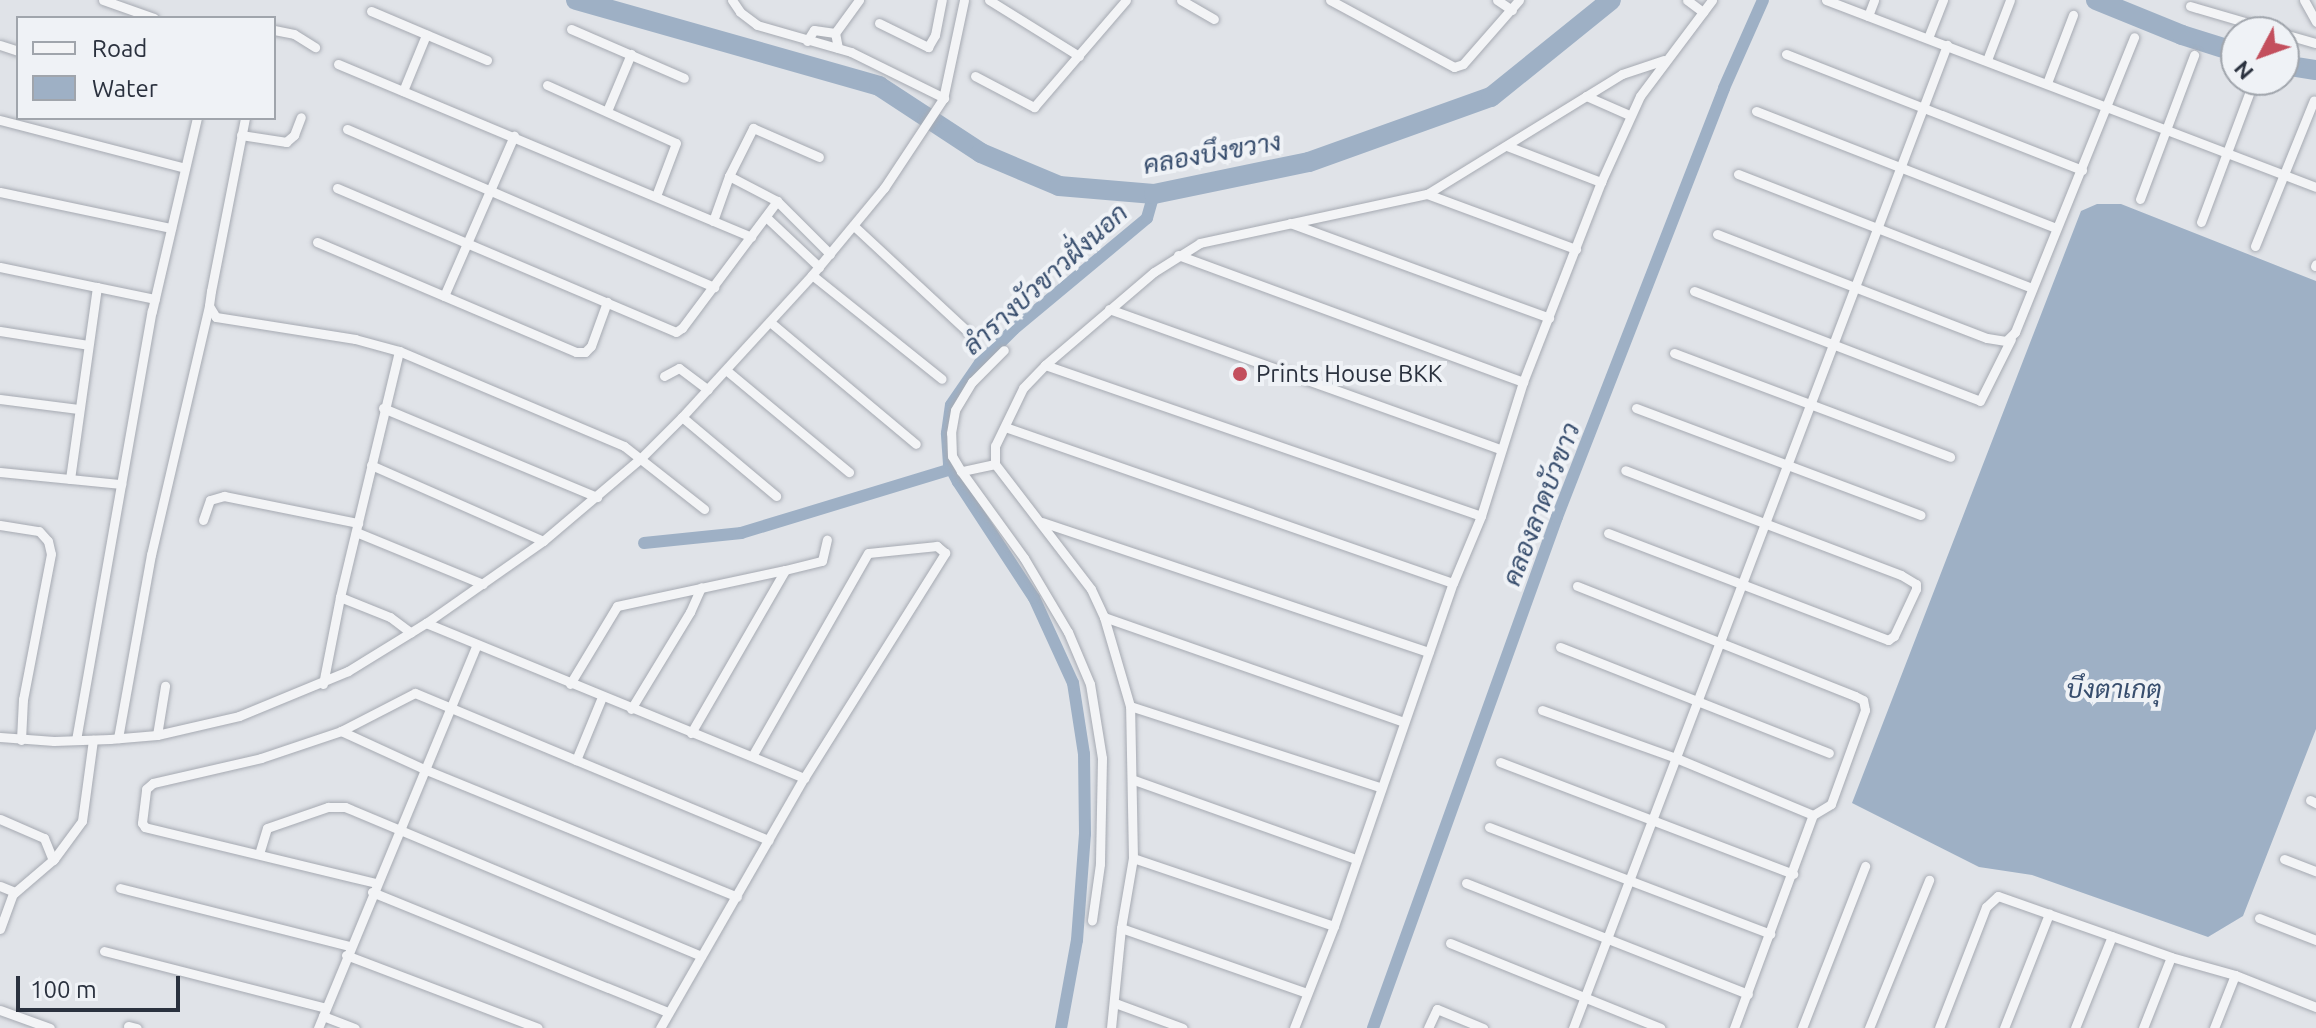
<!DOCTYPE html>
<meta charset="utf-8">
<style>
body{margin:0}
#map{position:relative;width:2316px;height:1028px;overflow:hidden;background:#e0e3e8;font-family:Ubuntu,Sarabun,sans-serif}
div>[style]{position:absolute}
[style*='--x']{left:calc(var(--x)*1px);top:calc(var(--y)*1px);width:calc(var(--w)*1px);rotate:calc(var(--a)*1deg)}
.water>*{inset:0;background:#9eb0c5}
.canal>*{height:12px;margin:-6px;padding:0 6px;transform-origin:6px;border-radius:6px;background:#9eb0c5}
.river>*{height:20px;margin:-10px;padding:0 10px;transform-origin:10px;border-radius:10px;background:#9eb0c5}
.roads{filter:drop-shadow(0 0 2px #a6aab2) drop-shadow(0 0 2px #a6aab2)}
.minor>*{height:9px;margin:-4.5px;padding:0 4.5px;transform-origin:4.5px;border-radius:4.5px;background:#f3f4f6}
.dots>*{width:22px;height:22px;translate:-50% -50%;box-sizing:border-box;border:4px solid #eff2f6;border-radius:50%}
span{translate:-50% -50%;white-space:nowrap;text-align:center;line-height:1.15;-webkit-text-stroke:8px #eff2f6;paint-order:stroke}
.poi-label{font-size:24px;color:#2a313e}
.left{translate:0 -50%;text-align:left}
.water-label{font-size:26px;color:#384e6e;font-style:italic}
.legend{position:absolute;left:16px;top:16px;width:260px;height:104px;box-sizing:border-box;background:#eff2f6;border:2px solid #a0a5ac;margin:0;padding:10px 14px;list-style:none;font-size:24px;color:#2a313e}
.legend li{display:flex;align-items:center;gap:16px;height:40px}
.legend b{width:40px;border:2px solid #a0a5ac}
.north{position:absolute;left:2220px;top:16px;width:80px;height:80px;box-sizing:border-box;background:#eff2f6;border:2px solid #a0a5ac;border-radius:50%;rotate:229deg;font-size:22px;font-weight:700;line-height:32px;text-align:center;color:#2a313e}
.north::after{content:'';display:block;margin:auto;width:28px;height:36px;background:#c34f5d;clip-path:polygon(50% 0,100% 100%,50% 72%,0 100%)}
.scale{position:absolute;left:16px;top:976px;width:164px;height:36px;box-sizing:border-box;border:4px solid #2a313e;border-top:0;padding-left:10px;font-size:24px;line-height:28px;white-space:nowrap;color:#2a313e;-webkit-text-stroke:6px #eff2f6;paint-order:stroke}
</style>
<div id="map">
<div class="water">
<i style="clip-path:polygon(2097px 204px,2121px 204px,2316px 281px,2316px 729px,2243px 916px,2208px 937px,2032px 875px,1979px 867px,1852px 803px,2081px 211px)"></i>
</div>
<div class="canal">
<i style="--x:644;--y:543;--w:98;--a:-5.9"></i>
<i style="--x:741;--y:533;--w:220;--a:-16.9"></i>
<i style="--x:1061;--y:1028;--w:89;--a:-79.7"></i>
<i style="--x:1077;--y:940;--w:106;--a:-85.7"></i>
<i style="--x:1085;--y:834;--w:80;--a:-90.7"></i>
<i style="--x:1084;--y:754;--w:72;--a:-98.8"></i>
<i style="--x:1073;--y:683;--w:94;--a:-114.6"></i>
<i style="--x:1034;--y:598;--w:139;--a:-123.2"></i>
<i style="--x:958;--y:482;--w:20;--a:-117"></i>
<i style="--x:949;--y:464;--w:31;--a:-94"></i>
<i style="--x:947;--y:433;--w:28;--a:-82"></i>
<i style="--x:951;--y:405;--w:51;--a:-55.4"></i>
<i style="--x:980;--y:363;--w:48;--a:-45"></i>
<i style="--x:1014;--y:329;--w:173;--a:-39.8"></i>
<i style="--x:1147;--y:218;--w:25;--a:-74"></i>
<i style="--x:1373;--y:1028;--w:543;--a:-70.2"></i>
<i style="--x:1557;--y:517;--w:460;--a:-68.7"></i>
<i style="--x:1724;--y:88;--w:96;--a:-66.1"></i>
</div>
<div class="river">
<i style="--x:576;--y:0;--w:315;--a:15.8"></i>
<i style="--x:879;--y:86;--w:122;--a:33.3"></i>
<i style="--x:981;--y:153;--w:85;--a:22.9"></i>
<i style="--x:1059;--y:186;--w:95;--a:4.8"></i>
<i style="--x:1154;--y:194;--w:158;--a:-11.7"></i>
<i style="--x:1309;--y:162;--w:193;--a:-19.7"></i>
<i style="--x:1491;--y:97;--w:154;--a:-38.9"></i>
<i style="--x:2096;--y:0;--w:93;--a:22.1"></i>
<i style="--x:2182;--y:35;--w:57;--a:17.5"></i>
<i style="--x:2284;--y:65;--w:32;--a:9"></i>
</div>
<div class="roads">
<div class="minor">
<i style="--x:103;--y:0;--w:54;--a:19.4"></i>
<i style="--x:732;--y:0;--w:14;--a:56"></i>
<i style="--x:740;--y:12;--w:21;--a:37"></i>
<i style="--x:757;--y:25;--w:98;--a:16"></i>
<i style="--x:851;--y:52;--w:104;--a:26.3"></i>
<i style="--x:989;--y:0;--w:106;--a:31.9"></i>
<i style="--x:1181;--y:0;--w:38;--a:30"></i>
<i style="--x:1330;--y:0;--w:141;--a:28.4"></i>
<i style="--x:1454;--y:67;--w:9;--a:-18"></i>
<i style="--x:1463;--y:64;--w:85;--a:-48.8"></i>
<i style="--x:1497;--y:0;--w:18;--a:34"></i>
<i style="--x:1687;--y:0;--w:20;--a:37"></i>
<i style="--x:1826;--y:0;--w:524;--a:20.89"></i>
<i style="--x:2304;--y:0;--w:25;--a:61"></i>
<i style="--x:2190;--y:6;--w:93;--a:16.3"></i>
<i style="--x:371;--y:11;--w:126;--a:22.9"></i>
<i style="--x:1868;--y:16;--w:17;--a:-69"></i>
<i style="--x:879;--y:23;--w:55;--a:26.1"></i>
<i style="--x:928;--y:47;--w:14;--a:-60"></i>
<i style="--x:935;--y:35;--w:36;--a:-79"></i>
<i style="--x:571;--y:29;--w:123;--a:23.4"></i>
<i style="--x:274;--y:30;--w:20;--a:11"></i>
<i style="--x:294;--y:34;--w:25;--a:32"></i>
<i style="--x:2284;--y:34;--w:33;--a:16"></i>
<i style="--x:1928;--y:38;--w:41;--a:-68.5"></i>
<i style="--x:807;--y:41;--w:13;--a:-58"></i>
<i style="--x:814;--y:30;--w:21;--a:8"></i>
<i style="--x:0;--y:45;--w:19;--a:18"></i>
<i style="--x:838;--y:48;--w:15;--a:-101"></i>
<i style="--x:835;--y:33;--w:41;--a:-54"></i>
<i style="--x:1786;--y:54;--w:318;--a:21.4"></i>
<i style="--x:1987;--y:60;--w:64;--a:-69"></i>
<i style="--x:338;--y:64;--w:448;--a:22.7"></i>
<i style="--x:975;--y:76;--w:67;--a:27.7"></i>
<i style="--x:1034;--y:107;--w:141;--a:-49.3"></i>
<i style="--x:2047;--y:83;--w:73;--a:-69.1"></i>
<i style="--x:547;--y:85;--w:141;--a:24.2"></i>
<i style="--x:676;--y:143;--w:57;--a:110.7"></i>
<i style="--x:403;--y:91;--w:61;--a:-67.7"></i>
<i style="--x:1586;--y:96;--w:47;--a:23.8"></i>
<i style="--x:607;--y:111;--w:62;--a:-67.2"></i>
<i style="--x:1756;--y:111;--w:322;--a:21.3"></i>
<i style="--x:245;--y:118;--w:176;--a:101.1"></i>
<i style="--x:211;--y:291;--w:15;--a:98"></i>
<i style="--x:209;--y:306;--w:13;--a:58"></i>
<i style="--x:216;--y:317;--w:141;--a:9"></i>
<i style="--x:355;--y:339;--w:46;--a:15.3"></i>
<i style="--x:399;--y:351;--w:244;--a:22.9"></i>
<i style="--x:624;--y:446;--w:102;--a:38.2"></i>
<i style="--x:0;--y:120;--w:191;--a:14.5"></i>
<i style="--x:347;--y:129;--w:400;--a:23.3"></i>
<i style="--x:241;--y:135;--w:46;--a:8.8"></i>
<i style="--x:286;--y:142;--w:11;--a:-41"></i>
<i style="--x:294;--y:135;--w:19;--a:-69"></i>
<i style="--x:1507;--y:146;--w:101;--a:21"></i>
<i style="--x:1738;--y:174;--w:315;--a:21.2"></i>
<i style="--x:729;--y:176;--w:54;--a:27.5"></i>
<i style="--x:777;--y:201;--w:75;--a:45"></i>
<i style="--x:337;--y:188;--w:368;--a:23"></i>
<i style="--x:676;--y:332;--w:7;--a:-34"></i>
<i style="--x:682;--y:328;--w:159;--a:-53.2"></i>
<i style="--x:0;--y:192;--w:175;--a:11.9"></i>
<i style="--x:1427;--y:194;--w:159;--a:20.3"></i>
<i style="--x:2140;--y:199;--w:154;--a:-69.4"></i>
<i style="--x:766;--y:217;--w:73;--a:43.3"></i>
<i style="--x:713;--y:221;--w:48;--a:-70.4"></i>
<i style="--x:729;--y:176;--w:54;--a:-63.4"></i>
<i style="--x:753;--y:128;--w:72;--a:23.7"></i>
<i style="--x:2201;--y:222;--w:152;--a:-69.5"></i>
<i style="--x:1290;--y:223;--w:276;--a:20.1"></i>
<i style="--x:854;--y:226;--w:157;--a:42.9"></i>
<i style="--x:1717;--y:234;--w:289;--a:21.1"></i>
<i style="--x:1987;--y:338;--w:19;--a:9"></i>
<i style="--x:2006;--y:341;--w:13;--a:-45"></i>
<i style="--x:2015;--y:332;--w:318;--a:-68"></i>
<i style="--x:317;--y:242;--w:281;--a:23"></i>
<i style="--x:576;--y:352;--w:9;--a:0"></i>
<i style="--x:585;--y:352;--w:8;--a:-45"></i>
<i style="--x:591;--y:346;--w:47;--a:-70"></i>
<i style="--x:2255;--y:246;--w:157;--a:-68"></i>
<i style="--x:1178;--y:255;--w:368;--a:20.2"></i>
<i style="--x:2315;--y:266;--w:2;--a:-63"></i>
<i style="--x:0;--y:267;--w:99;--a:11.7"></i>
<i style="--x:812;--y:275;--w:166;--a:38.7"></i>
<i style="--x:1694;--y:291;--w:306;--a:21"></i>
<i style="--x:1980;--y:401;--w:69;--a:-63.4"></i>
<i style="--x:444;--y:296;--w:175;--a:-66.4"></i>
<i style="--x:1109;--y:309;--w:415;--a:19.7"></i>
<i style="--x:770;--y:322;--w:190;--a:39.9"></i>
<i style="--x:0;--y:331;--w:89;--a:9"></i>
<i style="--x:1674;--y:353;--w:295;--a:20.6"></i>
<i style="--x:1045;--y:365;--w:461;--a:19.1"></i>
<i style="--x:726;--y:370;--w:160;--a:39.7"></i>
<i style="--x:664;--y:376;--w:17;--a:-28"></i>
<i style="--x:679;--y:368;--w:36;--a:37"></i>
<i style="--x:0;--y:399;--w:79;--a:7.3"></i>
<i style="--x:383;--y:408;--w:232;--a:22.6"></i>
<i style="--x:1636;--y:408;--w:304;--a:20.6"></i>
<i style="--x:682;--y:417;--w:123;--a:40"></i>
<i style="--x:1005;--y:427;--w:474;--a:19.2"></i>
<i style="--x:995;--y:464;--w:35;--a:168"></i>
<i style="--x:961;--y:471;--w:17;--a:-121"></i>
<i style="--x:952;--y:456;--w:23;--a:-92"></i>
<i style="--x:951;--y:433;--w:23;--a:-80"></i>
<i style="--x:955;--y:410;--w:33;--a:-59"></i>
<i style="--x:972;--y:382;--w:45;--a:-45"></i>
<i style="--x:371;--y:465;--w:188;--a:23.8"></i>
<i style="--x:961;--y:471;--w:107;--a:54.1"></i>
<i style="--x:1024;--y:558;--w:86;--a:59.3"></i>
<i style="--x:1068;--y:632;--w:56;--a:67.1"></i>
<i style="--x:1090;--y:684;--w:75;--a:80.8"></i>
<i style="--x:1102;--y:758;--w:106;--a:91.1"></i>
<i style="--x:1100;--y:864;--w:57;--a:98.1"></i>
<i style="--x:0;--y:472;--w:122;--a:5.7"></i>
<i style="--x:70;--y:479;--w:194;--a:-82"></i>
<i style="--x:97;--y:287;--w:59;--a:11.7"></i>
<i style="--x:203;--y:520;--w:21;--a:-71"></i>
<i style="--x:210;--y:500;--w:15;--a:-16"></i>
<i style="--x:224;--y:496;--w:137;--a:11.4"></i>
<i style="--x:1042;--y:522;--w:408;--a:18.6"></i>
<i style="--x:0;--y:525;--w:39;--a:9"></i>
<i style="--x:39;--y:531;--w:13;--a:48"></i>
<i style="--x:48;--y:541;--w:13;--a:77"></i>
<i style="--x:51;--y:554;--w:148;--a:100.9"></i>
<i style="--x:23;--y:699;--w:41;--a:92.8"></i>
<i style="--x:356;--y:532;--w:137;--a:22.3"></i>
<i style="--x:1608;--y:533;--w:300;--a:20.9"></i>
<i style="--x:1888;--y:640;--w:7;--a:-34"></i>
<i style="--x:1894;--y:636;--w:52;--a:-64.9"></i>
<i style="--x:1916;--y:589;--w:5;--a:-90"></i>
<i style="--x:1916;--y:584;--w:17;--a:-149"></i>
<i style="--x:1901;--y:575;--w:295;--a:-159.2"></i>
<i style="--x:340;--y:597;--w:54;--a:21.8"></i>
<i style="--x:390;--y:617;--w:26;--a:37"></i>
<i style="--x:1104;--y:617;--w:317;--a:19.3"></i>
<i style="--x:426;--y:623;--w:409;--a:22.3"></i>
<i style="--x:1560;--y:647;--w:289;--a:21.5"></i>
<i style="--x:323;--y:684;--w:89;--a:-78.9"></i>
<i style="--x:340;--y:597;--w:253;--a:-76.5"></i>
<i style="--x:570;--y:684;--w:91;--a:-58.9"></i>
<i style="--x:617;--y:606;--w:172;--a:-12.1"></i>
<i style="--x:1130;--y:706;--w:263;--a:18"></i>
<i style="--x:631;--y:709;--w:114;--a:-58.7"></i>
<i style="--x:690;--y:612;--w:27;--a:-66"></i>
<i style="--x:1542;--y:710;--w:142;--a:19.7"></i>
<i style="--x:1676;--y:758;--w:148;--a:22.6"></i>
<i style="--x:1813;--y:815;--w:21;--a:-31"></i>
<i style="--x:1831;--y:804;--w:100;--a:-70.1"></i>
<i style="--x:1865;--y:710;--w:10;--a:-101"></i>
<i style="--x:1863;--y:700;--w:9;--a:-153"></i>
<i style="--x:1855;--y:696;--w:299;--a:-158.4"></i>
<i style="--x:341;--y:731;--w:91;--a:24.6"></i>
<i style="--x:424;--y:769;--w:338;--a:22.2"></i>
<i style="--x:691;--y:733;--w:188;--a:-60"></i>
<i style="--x:785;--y:570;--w:38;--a:-14"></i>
<i style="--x:822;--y:561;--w:22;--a:-77"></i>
<i style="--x:157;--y:735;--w:50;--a:-80.7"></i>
<i style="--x:0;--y:737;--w:54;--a:4.2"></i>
<i style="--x:54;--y:741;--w:56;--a:-2"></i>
<i style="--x:110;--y:739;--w:47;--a:-4.9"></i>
<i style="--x:157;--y:735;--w:84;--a:-13"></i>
<i style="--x:239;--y:716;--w:118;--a:-22.4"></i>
<i style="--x:348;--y:671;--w:92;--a:-31.6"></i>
<i style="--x:426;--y:623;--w:143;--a:-35"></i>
<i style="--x:543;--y:541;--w:128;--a:-40.3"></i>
<i style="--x:641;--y:458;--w:58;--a:-45"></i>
<i style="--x:682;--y:417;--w:193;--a:-47.5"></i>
<i style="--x:812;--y:275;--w:113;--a:-50.4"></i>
<i style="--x:884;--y:188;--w:107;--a:-56.5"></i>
<i style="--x:943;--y:99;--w:101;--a:-78"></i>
<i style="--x:118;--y:738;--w:186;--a:-79.8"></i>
<i style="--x:151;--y:555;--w:256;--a:-76.9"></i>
<i style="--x:76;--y:740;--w:436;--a:-80"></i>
<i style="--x:152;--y:311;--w:198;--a:-76.9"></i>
<i style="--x:576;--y:760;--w:68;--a:-67.6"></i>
<i style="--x:1500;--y:762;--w:314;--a:20.9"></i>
<i style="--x:1134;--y:780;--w:236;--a:19.6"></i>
<i style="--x:2310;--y:800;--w:7;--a:27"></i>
<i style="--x:0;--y:819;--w:48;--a:23.4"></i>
<i style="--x:44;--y:838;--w:24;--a:68"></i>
<i style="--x:1489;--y:827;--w:301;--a:20.8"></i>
<i style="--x:259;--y:854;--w:27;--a:-73"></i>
<i style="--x:267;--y:828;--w:65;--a:-19"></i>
<i style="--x:328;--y:807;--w:17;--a:0"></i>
<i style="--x:345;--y:807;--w:386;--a:22.7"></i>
<i style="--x:1133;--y:858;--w:212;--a:18.7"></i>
<i style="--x:2284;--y:859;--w:34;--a:21"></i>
<i style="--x:376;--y:883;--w:238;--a:-166.4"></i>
<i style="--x:145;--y:827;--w:5;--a:-127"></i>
<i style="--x:142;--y:823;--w:34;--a:-83"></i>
<i style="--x:146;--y:789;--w:9;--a:-41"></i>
<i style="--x:153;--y:783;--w:111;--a:-13"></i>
<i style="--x:261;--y:758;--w:84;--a:-18.6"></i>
<i style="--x:341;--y:731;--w:83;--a:-27.2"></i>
<i style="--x:415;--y:693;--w:383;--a:22.6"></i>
<i style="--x:1466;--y:883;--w:303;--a:21.5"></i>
<i style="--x:0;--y:886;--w:16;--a:22"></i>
<i style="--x:120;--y:888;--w:236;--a:14.2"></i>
<i style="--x:372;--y:892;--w:319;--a:22.1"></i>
<i style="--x:2259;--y:918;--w:61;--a:21.1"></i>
<i style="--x:1121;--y:928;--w:197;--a:19.3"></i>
<i style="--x:0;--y:929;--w:37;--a:-70"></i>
<i style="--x:13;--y:894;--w:54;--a:-40.5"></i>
<i style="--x:54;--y:859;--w:47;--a:-53.6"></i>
<i style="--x:82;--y:821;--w:82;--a:-82.3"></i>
<i style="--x:1450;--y:943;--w:227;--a:22"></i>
<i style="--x:104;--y:951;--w:229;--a:14.4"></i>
<i style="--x:346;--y:955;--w:205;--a:20.8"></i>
<i style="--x:1115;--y:1003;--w:72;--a:20.2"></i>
<i style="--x:0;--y:1010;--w:53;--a:19.8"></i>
<i style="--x:323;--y:1016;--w:34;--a:21"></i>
<i style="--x:128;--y:1026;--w:9;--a:13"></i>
<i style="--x:318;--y:1028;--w:413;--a:-67.5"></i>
<i style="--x:660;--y:1028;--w:289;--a:-60.1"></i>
<i style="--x:804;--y:778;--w:266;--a:-57.9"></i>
<i style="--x:945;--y:553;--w:11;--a:-139"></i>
<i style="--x:937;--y:546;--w:69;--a:174.2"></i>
<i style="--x:868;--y:553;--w:232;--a:119.7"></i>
<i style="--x:1111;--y:1028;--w:100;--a:-84.3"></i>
<i style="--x:1121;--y:928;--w:71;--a:-80.3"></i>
<i style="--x:1133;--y:858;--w:152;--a:-91.1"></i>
<i style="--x:1130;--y:706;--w:93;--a:-106.3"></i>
<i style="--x:1104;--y:617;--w:31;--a:-115"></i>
<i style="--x:1091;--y:589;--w:158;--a:-127.5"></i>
<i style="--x:995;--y:464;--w:18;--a:-90"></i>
<i style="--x:995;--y:446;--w:64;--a:-64.2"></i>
<i style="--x:1023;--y:388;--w:32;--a:-46"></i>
<i style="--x:1045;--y:365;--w:143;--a:-40.5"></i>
<i style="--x:1154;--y:272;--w:54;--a:-32.2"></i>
<i style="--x:1200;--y:243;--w:232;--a:-12.2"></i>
<i style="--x:1427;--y:194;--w:229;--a:-31.6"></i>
<i style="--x:1622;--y:74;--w:44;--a:-18.4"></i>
<i style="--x:1294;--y:1028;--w:110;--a:-68.6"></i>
<i style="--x:1334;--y:926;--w:363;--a:-70.9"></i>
<i style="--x:1453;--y:583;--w:73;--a:-67.3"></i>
<i style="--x:1481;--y:516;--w:140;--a:-72.6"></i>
<i style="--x:1523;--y:382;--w:215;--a:-68.7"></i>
<i style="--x:1601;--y:182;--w:94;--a:-65.6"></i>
<i style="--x:1640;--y:96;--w:120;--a:-53.1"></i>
<i style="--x:1428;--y:1028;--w:21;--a:-65"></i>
<i style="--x:1437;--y:1009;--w:50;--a:22.4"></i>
<i style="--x:1573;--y:1028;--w:1052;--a:-69.17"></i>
<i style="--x:1734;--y:1028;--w:227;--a:-69.7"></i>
<i style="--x:1802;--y:1028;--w:174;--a:-68.7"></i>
<i style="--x:1869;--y:1028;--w:160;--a:-67.9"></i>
<i style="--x:1939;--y:1028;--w:130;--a:-68.8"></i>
<i style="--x:1986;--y:907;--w:16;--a:-43"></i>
<i style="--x:1998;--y:896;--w:183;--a:19.4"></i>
<i style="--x:2171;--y:957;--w:66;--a:15.7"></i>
<i style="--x:2235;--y:975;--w:87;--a:21.6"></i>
<i style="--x:2004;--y:1028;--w:123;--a:-68.5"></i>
<i style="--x:2075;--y:1028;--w:99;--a:-68.1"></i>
<i style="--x:2143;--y:1028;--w:76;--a:-68.5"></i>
<i style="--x:2214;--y:1028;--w:57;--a:-68.4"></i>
</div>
</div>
<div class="dots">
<i style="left:1240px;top:374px;background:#c34f5d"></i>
</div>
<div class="poi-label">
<span class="left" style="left:1256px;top:374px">Prints House BKK</span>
</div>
<div class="water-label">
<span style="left:1212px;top:153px;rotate:-10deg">คลองบึงขวาง</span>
<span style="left:1045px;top:279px;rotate:-42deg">ลำรางบัวขาวฝั่งนอก</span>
<span style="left:1541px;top:504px;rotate:-69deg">คลองลาดบัวขาว</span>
<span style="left:2114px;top:689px">บึงตาเกตุ</span>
</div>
<ul class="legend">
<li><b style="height:10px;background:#f3f4f6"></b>Road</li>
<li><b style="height:22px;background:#9eb0c5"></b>Water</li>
</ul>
<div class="north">N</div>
<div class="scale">100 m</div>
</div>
